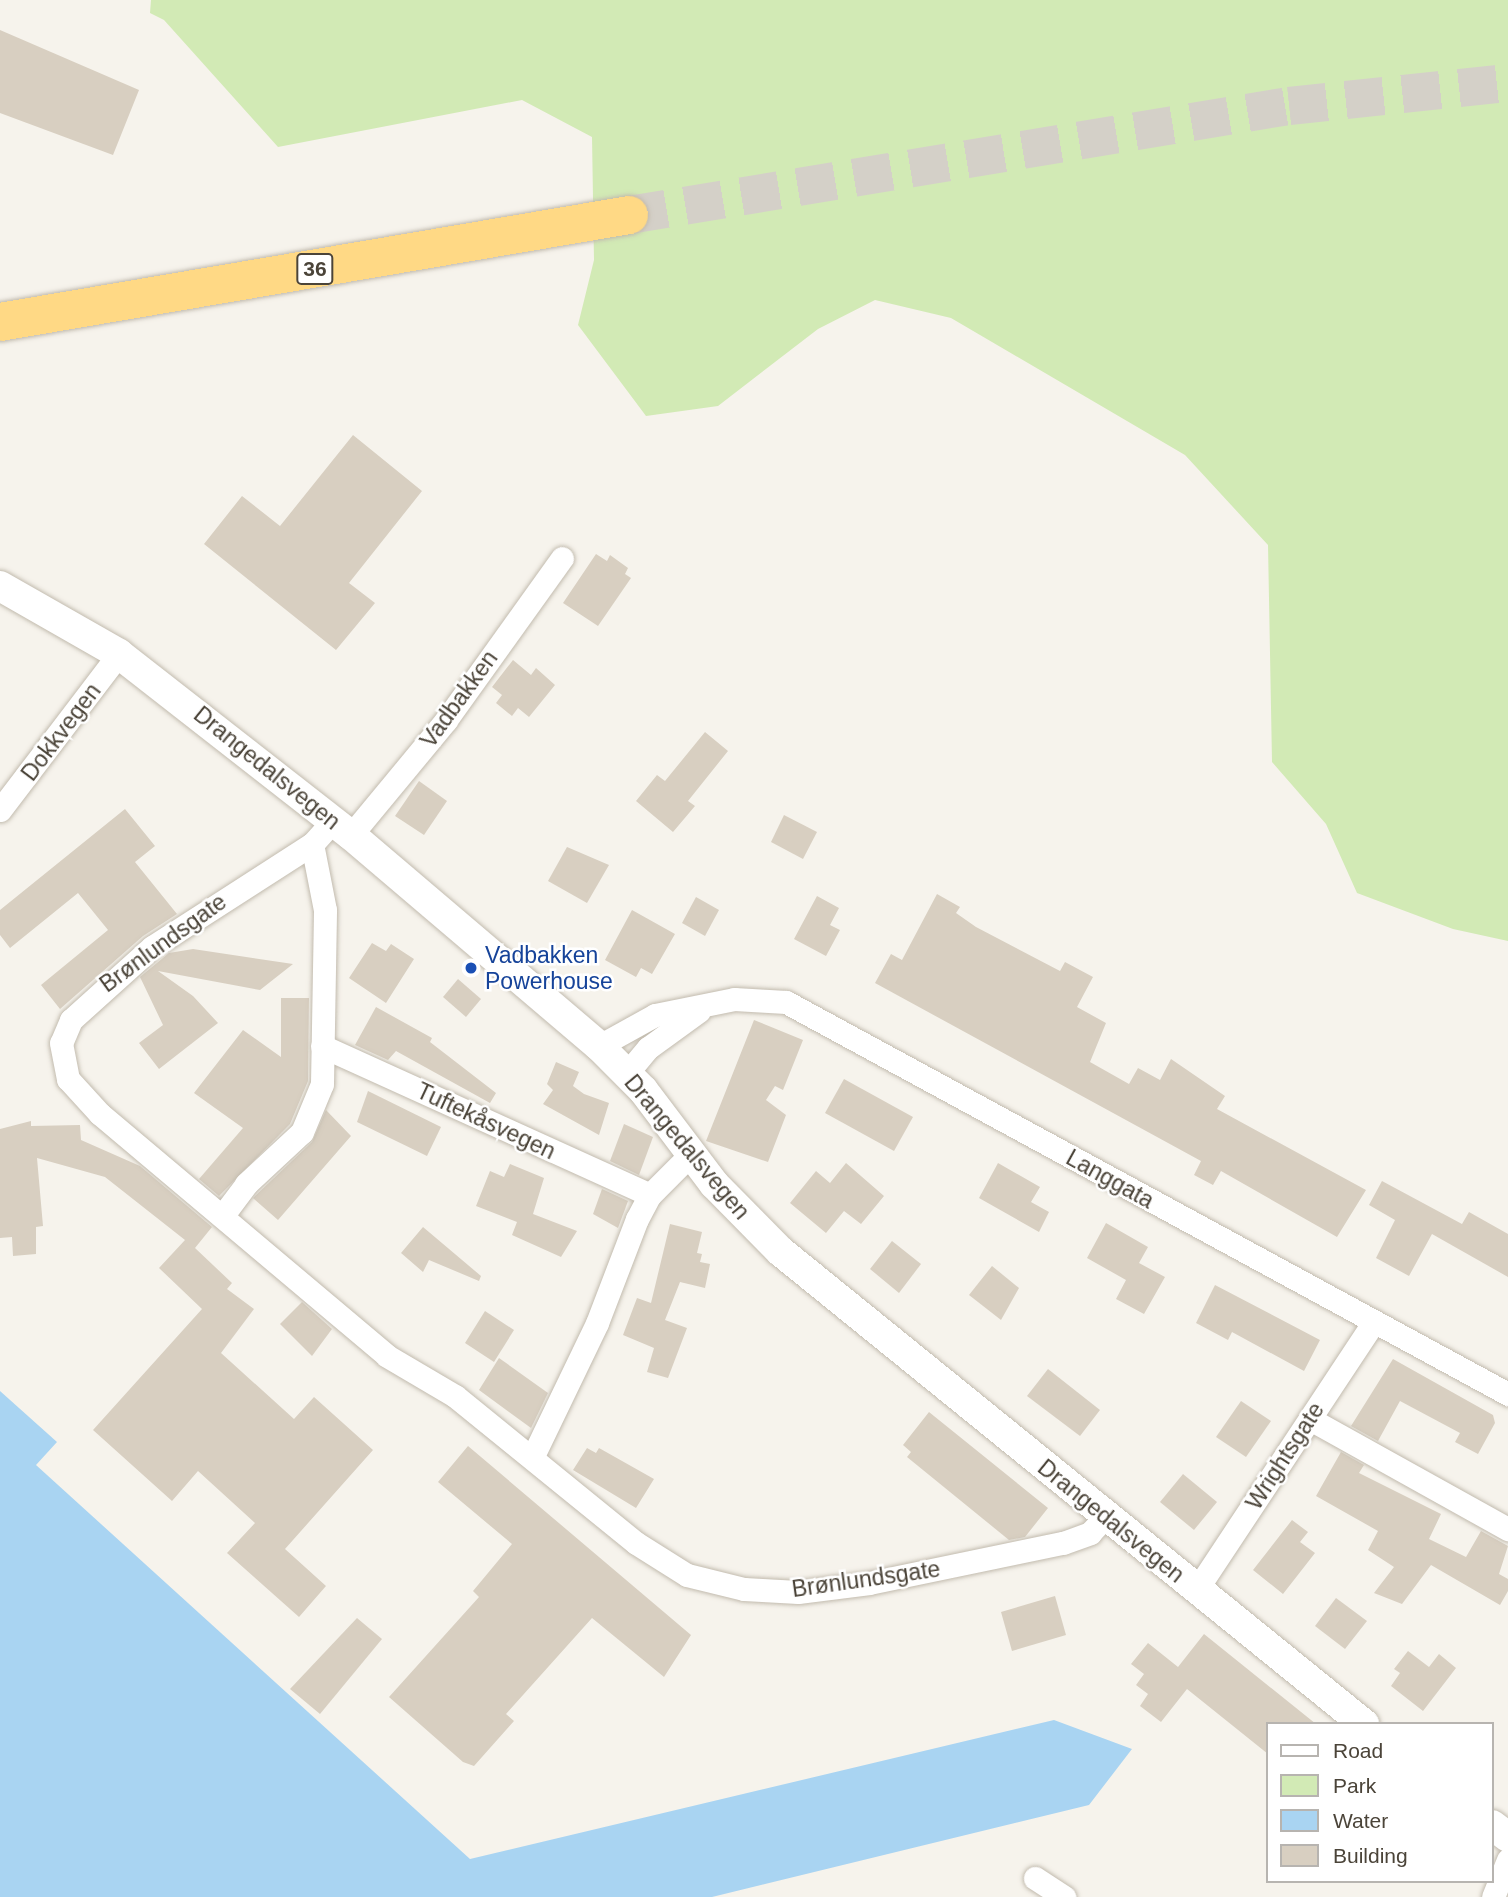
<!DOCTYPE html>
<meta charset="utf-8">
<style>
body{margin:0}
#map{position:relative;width:1508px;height:1897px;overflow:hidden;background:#f6f3ec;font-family:Helvetica,sans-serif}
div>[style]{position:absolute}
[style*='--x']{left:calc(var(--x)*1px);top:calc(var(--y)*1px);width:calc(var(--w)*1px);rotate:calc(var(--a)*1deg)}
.green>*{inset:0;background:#d2eab5}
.water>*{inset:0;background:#a9d4f2}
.building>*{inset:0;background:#d8cfc1}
.trunk-tunnel>*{height:38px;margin-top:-19px;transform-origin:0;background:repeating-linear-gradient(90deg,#d4d0c8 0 38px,transparent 0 57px)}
.roads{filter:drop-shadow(0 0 2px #c2bbae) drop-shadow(0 0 2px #c2bbae)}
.minor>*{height:23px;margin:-11.5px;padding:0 11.5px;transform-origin:11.5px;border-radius:11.5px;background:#fff}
.tertiary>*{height:30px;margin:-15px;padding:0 15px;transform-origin:15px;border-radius:15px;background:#fff}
.trunk>*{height:38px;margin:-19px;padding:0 19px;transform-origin:19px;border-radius:19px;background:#ffd985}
.dots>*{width:19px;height:19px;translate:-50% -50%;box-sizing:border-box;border:4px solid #fff;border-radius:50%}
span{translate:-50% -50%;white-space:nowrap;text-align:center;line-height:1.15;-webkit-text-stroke:5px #fff;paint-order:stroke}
.shield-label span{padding:2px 5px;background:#fff;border:2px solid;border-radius:5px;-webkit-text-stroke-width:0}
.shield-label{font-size:21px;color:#4b4439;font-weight:700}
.street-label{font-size:23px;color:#4b4439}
.transit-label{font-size:23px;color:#164399}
.left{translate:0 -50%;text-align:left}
.legend{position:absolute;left:1266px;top:1722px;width:228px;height:161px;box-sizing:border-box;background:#fff;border:2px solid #b7b4b0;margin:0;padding:9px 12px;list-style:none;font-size:21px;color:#4b4439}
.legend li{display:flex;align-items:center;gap:14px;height:35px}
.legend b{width:35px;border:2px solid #b7b4b0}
</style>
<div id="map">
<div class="green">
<i style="clip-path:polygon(151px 0,1508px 0,1508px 941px,1453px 929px,1357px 893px,1326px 824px,1272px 762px,1268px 545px,1185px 455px,951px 318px,875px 300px,818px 329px,718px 406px,646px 416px,578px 325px,594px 260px,592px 137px,522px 100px,278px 147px,164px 20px,150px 13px)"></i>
</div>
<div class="water">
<i style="clip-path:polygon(0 1391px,57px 1442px,36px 1465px,470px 1859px,1054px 1720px,1132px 1749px,1089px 1805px,712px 1897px,0 1897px)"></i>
</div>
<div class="building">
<i style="clip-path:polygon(0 30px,139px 90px,113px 155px,0 113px)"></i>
<i style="clip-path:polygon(353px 435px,422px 491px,349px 583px,375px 603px,336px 650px,204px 544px,242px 496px,280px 526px)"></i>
<i style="clip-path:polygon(596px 554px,607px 561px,610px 555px,628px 568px,625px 574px,631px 578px,598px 626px,563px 603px)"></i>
<i style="clip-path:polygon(513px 660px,531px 675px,536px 668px,555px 685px,529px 717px,518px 708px,512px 716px,496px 703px,502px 695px,492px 687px)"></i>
<i style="clip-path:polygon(705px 732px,728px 751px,688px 801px,695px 806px,673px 832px,636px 801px,657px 775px,665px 781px)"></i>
<i style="clip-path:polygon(419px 781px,447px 801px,424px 835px,395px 816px)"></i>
<i style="clip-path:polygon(125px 809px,155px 846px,135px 862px,177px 914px,143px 936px,60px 1009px,41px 985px,108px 930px,78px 893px,10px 948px,0 935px,0 910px)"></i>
<i style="clip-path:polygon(784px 815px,817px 832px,803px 859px,771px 842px)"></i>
<i style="clip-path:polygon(567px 847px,609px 865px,587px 903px,548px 881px)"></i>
<i style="clip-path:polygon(937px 894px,960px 907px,956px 913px,976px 927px,1060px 971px,1065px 962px,1093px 977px,1077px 1007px,1106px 1023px,1090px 1062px,1129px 1084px,1138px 1068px,1160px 1080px,1171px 1059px,1225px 1096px,1217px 1109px,1366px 1190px,1337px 1237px,1221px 1171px,1213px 1185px,1194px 1175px,1201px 1161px,875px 983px,891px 954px,902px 960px)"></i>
<i style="clip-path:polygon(817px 896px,839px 908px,830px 925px,840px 930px,826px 956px,794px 939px)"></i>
<i style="clip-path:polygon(696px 897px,719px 910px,705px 936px,682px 923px)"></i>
<i style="clip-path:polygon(632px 910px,675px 934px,652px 974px,641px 968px,636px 977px,605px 960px)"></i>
<i style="clip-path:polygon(372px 943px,386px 951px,391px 944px,414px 959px,386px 1003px,349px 978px)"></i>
<i style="clip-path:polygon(193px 949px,293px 964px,260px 990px,158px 971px,193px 996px,218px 1023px,159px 1069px,139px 1043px,163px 1025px,140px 977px,169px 953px)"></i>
<i style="clip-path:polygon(458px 979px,481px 999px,466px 1017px,443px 997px)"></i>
<i style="clip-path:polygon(281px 998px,309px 998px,308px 1081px,290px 1124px,219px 1196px,199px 1179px,243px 1128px,194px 1093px,243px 1030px,281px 1057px)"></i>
<i style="clip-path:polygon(376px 1007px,432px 1038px,430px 1042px,496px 1093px,490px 1103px,396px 1051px,388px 1060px,355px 1045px)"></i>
<i style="clip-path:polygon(754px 1020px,803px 1040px,783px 1090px,775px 1086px,766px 1100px,786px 1115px,768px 1162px,706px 1141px)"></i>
<i style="clip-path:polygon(556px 1062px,579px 1072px,573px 1086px,584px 1094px,609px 1103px,599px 1135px,543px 1104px,553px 1090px,547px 1084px)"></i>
<i style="clip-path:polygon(844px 1079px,913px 1117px,894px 1151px,825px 1113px)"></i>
<i style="clip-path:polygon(368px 1091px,441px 1127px,427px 1156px,357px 1122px)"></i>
<i style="clip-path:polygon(326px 1110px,351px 1136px,278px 1220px,253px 1198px,312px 1142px)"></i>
<i style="clip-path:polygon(31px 1121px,31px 1126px,80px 1125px,81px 1140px,140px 1166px,212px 1227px,195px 1248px,232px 1283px,227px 1289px,254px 1309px,221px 1353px,294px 1419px,314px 1397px,373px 1450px,285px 1549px,326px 1586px,299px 1617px,227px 1553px,255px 1523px,198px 1471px,172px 1501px,93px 1430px,202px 1309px,159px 1268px,185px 1240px,105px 1177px,37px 1158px,43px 1226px,36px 1227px,36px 1254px,13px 1256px,12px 1237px,0 1238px,0 1129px)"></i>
<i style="clip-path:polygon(624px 1124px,653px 1137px,639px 1175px,610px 1161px)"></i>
<i style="clip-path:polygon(846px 1163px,884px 1196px,861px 1224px,844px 1211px,826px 1233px,790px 1203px,816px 1171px,830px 1183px)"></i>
<i style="clip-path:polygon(998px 1163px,1040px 1187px,1031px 1202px,1049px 1212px,1039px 1232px,979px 1198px)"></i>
<i style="clip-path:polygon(510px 1164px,544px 1178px,533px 1214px,577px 1231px,561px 1257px,512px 1235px,517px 1222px,476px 1206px,490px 1171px,504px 1177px)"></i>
<i style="clip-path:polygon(1382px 1181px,1462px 1224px,1469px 1212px,1508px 1234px,1508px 1277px,1432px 1234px,1409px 1276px,1376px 1258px,1395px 1220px,1369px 1205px)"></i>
<i style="clip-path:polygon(602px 1189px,628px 1201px,618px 1228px,593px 1214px)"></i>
<i style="clip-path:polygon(1106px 1223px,1148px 1247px,1139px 1263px,1165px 1277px,1144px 1314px,1116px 1299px,1126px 1280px,1087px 1258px)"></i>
<i style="clip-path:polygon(670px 1224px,702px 1232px,697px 1253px,702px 1254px,700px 1262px,710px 1264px,705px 1288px,680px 1282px,665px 1320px,687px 1328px,668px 1378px,647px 1372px,654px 1348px,623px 1335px,637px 1298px,651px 1303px)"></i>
<i style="clip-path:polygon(423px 1227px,481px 1276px,479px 1281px,429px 1260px,423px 1272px,401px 1253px)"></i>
<i style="clip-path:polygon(892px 1241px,921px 1264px,899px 1293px,870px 1269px)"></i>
<i style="clip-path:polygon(992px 1266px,1019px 1288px,1001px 1320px,969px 1295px)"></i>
<i style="clip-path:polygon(1215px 1285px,1320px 1340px,1304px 1371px,1232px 1332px,1228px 1340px,1196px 1323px)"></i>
<i style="clip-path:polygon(302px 1302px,332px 1329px,312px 1356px,280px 1324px)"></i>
<i style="clip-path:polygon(485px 1311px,514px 1330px,494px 1362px,465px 1343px)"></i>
<i style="clip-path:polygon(499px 1358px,548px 1393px,531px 1428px,479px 1390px)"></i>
<i style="clip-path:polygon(1393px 1359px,1493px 1415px,1495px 1423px,1478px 1454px,1455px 1442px,1460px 1433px,1400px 1401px,1378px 1441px,1351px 1426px)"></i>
<i style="clip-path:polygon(1048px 1369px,1100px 1410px,1080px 1436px,1027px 1396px)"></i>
<i style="clip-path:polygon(1241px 1401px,1271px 1421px,1246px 1457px,1216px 1437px)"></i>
<i style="clip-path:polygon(929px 1412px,1048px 1508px,1025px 1537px,1009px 1540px,907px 1457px,911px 1452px,903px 1445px)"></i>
<i style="clip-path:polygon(468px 1446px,691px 1635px,664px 1677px,592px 1618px,506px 1714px,514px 1721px,474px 1766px,463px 1762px,389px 1697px,479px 1597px,473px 1591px,512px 1544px,438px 1482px)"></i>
<i style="clip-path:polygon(587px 1448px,596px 1453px,599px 1448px,654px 1479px,636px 1508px,573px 1470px)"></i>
<i style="clip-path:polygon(1341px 1452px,1364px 1465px,1359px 1473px,1441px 1514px,1429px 1539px,1466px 1557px,1481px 1531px,1508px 1546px,1499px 1574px,1508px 1579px,1508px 1591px,1500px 1605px,1431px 1565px,1402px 1604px,1374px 1593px,1394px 1567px,1368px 1550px,1378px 1531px,1316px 1496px)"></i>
<i style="clip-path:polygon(1183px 1474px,1217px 1502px,1194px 1530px,1160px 1502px)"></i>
<i style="clip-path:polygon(1292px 1520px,1308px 1532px,1300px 1542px,1315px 1553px,1283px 1594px,1253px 1570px)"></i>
<i style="clip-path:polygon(1055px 1596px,1066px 1635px,1012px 1651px,1001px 1612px)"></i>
<i style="clip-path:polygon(1336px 1598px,1367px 1621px,1345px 1649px,1315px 1626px)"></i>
<i style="clip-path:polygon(357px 1618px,382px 1639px,320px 1714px,290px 1689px)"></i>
<i style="clip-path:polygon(1204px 1634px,1316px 1724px,1268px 1724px,1268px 1754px,1187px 1689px,1161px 1722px,1140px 1706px,1148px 1694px,1136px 1685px,1144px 1674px,1131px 1664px,1148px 1643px,1178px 1667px)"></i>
<i style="clip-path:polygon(1408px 1651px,1429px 1667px,1439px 1654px,1456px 1668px,1423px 1711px,1391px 1686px,1400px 1673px,1394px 1669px)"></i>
</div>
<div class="trunk-tunnel">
<i style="--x:629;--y:215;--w:669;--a:-9.38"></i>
<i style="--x:1289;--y:106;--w:220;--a:-6"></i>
</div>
<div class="roads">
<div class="minor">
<i style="--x:0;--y:810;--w:196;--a:-52.7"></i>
<i style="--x:333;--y:821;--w:31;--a:132"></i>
<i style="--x:312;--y:844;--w:190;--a:147.2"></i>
<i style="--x:152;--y:947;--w:109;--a:138"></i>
<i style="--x:71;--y:1020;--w:25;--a:113"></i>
<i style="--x:61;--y:1043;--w:37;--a:79"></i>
<i style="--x:68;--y:1079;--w:47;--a:47.6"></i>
<i style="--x:100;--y:1114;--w:375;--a:40.1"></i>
<i style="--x:387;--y:1356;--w:79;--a:30.5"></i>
<i style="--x:455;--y:1396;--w:233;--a:39.1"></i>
<i style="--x:636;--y:1543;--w:60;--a:32.1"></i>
<i style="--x:687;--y:1575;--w:59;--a:13.8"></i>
<i style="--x:744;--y:1589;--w:54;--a:3.2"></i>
<i style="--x:798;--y:1592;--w:72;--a:-7.2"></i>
<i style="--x:869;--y:1583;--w:198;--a:-11.7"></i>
<i style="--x:1063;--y:1543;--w:29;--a:-20"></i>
<i style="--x:1090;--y:1533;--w:22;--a:-47"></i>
<i style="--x:351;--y:835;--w:149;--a:-50.4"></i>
<i style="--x:446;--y:720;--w:199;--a:-54.4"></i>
<i style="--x:322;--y:1046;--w:360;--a:24.4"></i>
<i style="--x:599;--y:1046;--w:64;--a:-29"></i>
<i style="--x:655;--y:1015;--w:81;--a:-11.4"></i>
<i style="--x:734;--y:999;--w:52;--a:3.3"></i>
<i style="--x:786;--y:1002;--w:822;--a:28.5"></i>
<i style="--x:627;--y:1073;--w:33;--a:-50"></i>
<i style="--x:648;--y:1048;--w:63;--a:-36"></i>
<i style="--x:223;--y:1215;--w:39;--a:-53"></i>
<i style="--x:246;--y:1184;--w:76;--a:-42.9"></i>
<i style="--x:302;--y:1132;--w:52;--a:-67.4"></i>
<i style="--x:322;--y:1084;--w:174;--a:-89"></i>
<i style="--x:325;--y:910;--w:67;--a:-101.1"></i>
<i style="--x:1310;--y:1419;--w:227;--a:29.1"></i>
<i style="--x:533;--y:1456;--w:148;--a:-64.3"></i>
<i style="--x:597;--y:1323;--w:111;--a:-69"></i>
<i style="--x:637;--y:1219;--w:27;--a:-62"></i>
<i style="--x:650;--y:1195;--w:57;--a:-45"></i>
<i style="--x:1197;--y:1589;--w:320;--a:-56.5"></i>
<i style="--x:1035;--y:1878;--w:35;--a:33"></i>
<i style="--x:1493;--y:1897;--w:40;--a:-68"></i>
</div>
<div class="tertiary">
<i style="--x:0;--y:586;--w:137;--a:29.7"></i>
<i style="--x:119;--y:654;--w:294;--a:38"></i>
<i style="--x:351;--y:835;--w:326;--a:40.4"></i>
<i style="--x:599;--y:1046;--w:62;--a:45"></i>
<i style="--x:643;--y:1090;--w:118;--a:52.9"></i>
<i style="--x:714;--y:1184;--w:94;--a:45.4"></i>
<i style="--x:780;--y:1251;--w:752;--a:39.01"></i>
<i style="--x:1492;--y:1825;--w:20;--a:37"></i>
</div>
<div class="trunk">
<i style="--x:0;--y:322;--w:638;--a:-9.65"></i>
</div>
</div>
<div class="dots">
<i style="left:471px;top:968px;background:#1a4fb4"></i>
</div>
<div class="shield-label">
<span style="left:315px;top:269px">36</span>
</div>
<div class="street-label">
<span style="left:459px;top:699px;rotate:-54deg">Vadbakken</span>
<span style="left:61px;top:732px;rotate:-53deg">Dokkvegen</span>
<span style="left:267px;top:768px;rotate:39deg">Drangedalsvegen</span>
<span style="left:163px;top:943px;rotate:-36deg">Brønlundsgate</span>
<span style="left:486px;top:1121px;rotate:25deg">Tuftekåsvegen</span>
<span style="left:687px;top:1147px;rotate:50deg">Drangedalsvegen</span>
<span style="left:1110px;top:1179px;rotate:29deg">Langgata</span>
<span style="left:1285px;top:1456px;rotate:-57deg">Wrightsgate</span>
<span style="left:1111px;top:1521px;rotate:39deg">Drangedalsvegen</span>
<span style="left:866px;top:1579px;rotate:-8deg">Brønlundsgate</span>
</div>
<div class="transit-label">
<span class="left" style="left:485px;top:968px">Vadbakken<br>Powerhouse</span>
</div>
<ul class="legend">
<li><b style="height:9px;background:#fff"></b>Road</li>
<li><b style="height:19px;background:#d2eab5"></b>Park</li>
<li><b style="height:19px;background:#a9d4f2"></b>Water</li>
<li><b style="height:19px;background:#d8cfc1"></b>Building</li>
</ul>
</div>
